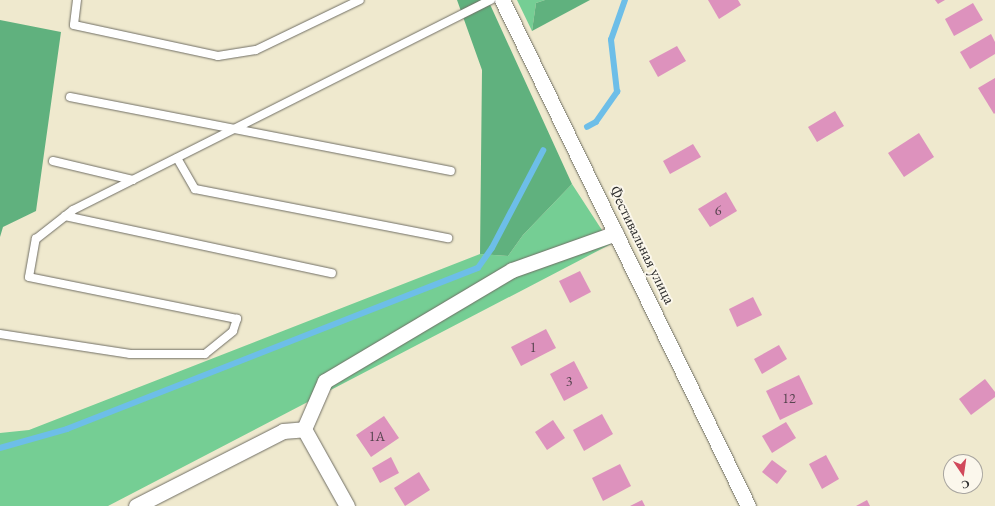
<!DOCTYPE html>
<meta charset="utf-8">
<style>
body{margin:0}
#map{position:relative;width:995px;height:506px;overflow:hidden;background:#efe9ce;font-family:"EB Garamond",serif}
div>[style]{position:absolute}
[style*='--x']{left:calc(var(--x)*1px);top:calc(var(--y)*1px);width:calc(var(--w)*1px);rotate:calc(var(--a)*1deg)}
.green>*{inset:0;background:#75ce94}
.forest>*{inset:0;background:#60b17e}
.stream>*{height:5.5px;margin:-2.75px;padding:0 2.75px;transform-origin:2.75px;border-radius:2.75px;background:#6dbee8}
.building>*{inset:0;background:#dd92bd}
.roads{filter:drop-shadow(0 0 1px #706e64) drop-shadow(0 0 1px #706e64)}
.service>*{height:8px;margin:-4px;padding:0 4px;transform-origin:4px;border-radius:4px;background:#fff}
.minor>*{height:15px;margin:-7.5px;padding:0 7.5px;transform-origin:7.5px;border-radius:7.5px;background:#fff}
span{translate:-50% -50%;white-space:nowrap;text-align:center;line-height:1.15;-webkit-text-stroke:4px #fbf7ec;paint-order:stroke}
.number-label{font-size:14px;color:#584550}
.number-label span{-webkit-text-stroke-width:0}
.street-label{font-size:16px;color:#2b2b2b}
.north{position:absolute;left:943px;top:454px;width:40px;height:40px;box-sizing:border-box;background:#fbf7ec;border:1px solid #a8a59f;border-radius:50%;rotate:167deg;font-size:11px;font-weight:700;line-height:16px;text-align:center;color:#2b2b2b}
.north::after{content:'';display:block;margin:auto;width:14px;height:18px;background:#d1495b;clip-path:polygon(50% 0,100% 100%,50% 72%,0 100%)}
</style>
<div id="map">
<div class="green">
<i style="clip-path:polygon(517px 0,545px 0,536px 3px,532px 31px)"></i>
<i style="clip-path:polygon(572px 184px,611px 244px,108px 506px,0 506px,0 433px,29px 430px,480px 254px,508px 256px,523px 235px)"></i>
</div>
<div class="forest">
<i style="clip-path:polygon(457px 0,488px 0,572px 184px,523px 235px,508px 256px,480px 254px,482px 70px)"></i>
<i style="clip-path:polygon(545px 0,590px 0,532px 31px,536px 3px)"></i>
<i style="clip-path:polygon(0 20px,61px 32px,36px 211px,3px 227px,0 237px)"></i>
</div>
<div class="stream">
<i style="--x:587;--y:127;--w:10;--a:-29"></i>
<i style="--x:596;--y:122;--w:37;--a:-55"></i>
<i style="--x:617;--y:92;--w:52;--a:-96.6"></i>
<i style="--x:611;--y:40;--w:42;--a:-70.7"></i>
<i style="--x:0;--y:448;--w:70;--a:-15.8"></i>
<i style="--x:67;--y:429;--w:441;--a:-21.4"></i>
<i style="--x:478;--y:268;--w:24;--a:-55"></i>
<i style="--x:492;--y:248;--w:110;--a:-62.3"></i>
</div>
<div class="building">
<i style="clip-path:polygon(708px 0,738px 0,741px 5px,719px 19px)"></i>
<i style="clip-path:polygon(935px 0,945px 0,938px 4px)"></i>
<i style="clip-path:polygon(973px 3px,983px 20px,954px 36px,945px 19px)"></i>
<i style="clip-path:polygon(991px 34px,995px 42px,995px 54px,970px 69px,960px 52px)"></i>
<i style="clip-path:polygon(677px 46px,686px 61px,658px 77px,649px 61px)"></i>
<i style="clip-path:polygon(995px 78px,995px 113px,994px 114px,978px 88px)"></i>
<i style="clip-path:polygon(835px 111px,844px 126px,817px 142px,808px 127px)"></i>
<i style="clip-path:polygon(919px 133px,934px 157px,904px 177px,888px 153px)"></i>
<i style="clip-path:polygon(693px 144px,701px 157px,670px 174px,663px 161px)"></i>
<i style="clip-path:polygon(726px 192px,737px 211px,710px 227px,698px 209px)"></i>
<i style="clip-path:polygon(580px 271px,591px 292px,570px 303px,559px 281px)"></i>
<i style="clip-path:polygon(753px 297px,762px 315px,737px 327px,729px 309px)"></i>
<i style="clip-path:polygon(546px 329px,556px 348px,521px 366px,511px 347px)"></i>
<i style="clip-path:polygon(779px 345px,787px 359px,762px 374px,754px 359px)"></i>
<i style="clip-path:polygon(574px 361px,588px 388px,564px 401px,550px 374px)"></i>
<i style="clip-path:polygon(799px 375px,813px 404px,780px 420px,766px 391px)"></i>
<i style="clip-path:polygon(985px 379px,995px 392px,995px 397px,971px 415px,959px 399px)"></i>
<i style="clip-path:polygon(602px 414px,613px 434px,584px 451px,573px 430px)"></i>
<i style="clip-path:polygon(384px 416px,399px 438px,371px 457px,356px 435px)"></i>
<i style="clip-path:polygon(553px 420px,565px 438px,547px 450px,535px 432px)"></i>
<i style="clip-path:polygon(786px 422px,796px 438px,772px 453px,762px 436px)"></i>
<i style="clip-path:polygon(826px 455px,839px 479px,822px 489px,809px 464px)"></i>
<i style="clip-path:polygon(391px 457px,399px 473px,380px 483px,372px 468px)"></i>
<i style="clip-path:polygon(772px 460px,787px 471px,777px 484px,762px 472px)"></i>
<i style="clip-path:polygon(620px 464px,631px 486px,603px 501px,592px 478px)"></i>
<i style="clip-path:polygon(419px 472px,430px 490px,405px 506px,394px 488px)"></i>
<i style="clip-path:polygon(642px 500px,645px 506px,630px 506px)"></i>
<i style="clip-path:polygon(867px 500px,870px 506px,856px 506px)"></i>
</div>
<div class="roads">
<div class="service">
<i style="--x:77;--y:0;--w:25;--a:97"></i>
<i style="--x:74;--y:25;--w:147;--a:12.1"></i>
<i style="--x:218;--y:56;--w:38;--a:-9"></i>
<i style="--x:256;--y:50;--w:115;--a:-25.7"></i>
<i style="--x:70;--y:97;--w:388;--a:11"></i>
<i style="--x:177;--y:158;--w:36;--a:60"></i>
<i style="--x:195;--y:189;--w:258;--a:11"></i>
<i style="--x:53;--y:161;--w:82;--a:13.4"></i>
<i style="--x:65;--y:216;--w:273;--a:12.1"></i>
<i style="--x:0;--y:334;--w:132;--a:8.7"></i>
<i style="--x:130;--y:354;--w:75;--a:0"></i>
<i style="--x:205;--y:354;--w:36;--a:-39"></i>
<i style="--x:233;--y:331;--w:13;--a:-72"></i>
<i style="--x:237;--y:319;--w:212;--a:-168.6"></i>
<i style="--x:29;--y:277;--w:39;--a:-80"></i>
<i style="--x:36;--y:239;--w:47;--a:-38.1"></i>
<i style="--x:73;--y:210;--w:468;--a:-26.7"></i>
</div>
<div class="minor">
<i style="--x:502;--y:0;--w:563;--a:64.07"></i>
<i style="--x:304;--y:429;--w:52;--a:-66.4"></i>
<i style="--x:325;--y:381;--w:217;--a:-30.7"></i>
<i style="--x:512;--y:270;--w:110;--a:-19.6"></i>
<i style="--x:304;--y:429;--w:88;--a:60.8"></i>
<i style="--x:136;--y:506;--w:165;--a:-27"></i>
<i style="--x:283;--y:431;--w:21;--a:-5"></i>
</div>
</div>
<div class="number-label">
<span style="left:718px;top:210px">6</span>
<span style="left:533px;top:347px">1</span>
<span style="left:569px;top:381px">3</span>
<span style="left:789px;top:398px">12</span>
<span style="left:377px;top:436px">1А</span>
</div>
<div class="street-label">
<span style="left:642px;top:245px;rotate:64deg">Фестивальная улица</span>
</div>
<div class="north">С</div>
</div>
